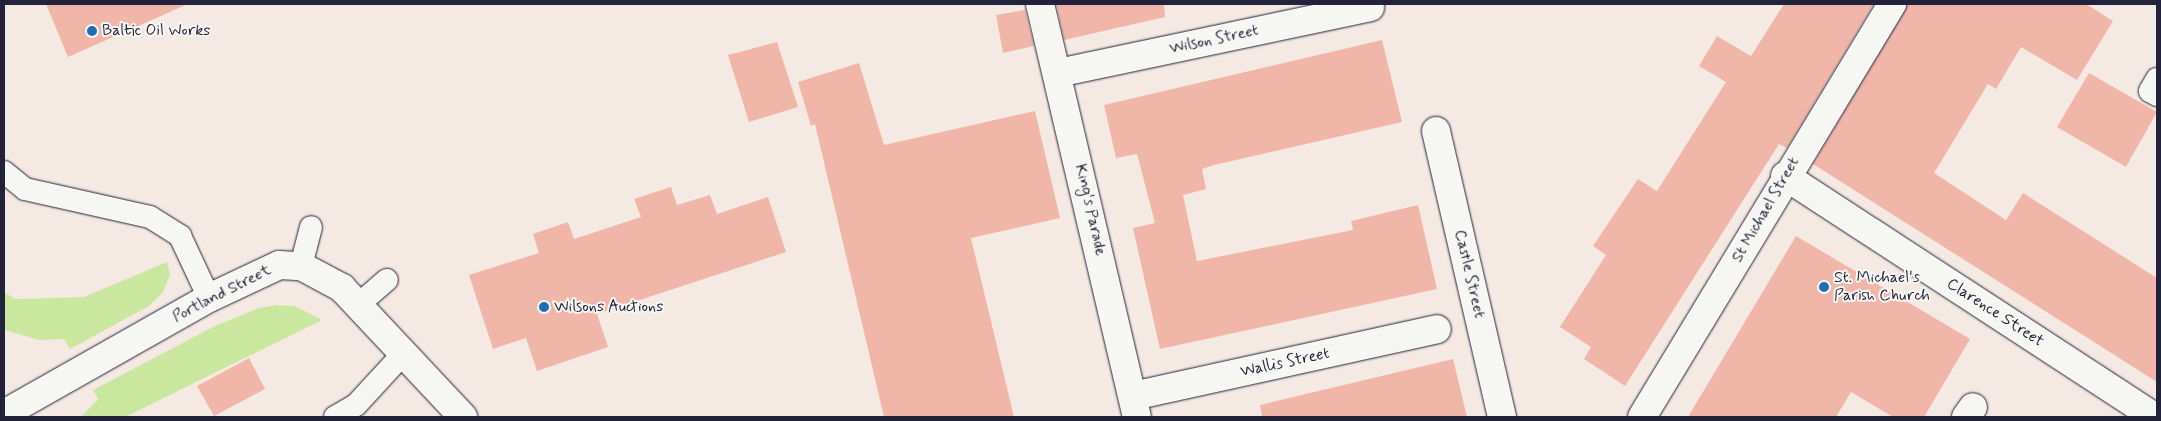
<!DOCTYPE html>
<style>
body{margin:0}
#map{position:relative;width:2161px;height:421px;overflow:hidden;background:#f5e9e3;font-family:Mynerve,sans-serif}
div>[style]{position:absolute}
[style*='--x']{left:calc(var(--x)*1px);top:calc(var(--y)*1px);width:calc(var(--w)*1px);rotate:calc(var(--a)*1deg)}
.green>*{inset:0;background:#cae79f}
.building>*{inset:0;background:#f0b7a9}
.roads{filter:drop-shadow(0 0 1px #22223b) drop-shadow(0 0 1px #22223b)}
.service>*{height:22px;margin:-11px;padding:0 11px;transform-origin:11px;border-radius:11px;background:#f6f6f2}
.minor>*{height:28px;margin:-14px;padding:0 14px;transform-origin:14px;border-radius:14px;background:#f6f6f2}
.dots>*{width:14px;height:14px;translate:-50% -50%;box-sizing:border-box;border:2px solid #f6f6f2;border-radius:50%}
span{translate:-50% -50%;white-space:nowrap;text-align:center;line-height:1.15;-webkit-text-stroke:4px #f6f6f2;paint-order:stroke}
.poi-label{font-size:16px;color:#22223b}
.left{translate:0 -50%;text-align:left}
.street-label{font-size:16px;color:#22223b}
.frame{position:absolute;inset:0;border:5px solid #22223b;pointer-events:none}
</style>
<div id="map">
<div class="green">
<i style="clip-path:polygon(167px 262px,170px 275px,163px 292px,149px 306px,70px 349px,64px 339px,39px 340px,4px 330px,4px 292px,15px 299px,84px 297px)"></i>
<i style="clip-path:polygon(277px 305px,295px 306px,322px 320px,125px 417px,81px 417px,98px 399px,93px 390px,215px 326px,259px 308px)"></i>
</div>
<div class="building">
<i style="clip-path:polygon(46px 4px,188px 4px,68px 57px)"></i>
<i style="clip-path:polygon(1056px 4px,1164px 4px,1165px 17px,1064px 40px)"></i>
<i style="clip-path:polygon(1784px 4px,1874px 4px,1787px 148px,1779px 144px,1625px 386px,1584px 359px,1591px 347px,1560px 327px,1606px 255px,1593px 246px,1638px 179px,1657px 191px,1726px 82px,1699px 66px,1717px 36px,1751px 56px)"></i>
<i style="clip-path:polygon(1908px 4px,2086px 4px,2113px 21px,2077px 80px,2021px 47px,1996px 89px,1988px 84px,1934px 173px,2006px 220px,2023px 193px,2157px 278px,2157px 382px,1813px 164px)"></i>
<i style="clip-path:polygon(1025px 10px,1034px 46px,1003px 53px,996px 15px)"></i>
<i style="clip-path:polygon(1382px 40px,1402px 122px,1214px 165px,1202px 169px,1206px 189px,1183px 195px,1197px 261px,1353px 230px,1351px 221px,1418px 205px,1437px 289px,1160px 349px,1133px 228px,1155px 223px,1137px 154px,1116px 158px,1104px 105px)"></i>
<i style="clip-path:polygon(777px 42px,798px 107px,749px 122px,728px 55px)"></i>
<i style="clip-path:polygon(859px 63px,884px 145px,1035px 111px,1060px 218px,971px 238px,1014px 417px,884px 417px,815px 124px,811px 126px,798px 82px)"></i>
<i style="clip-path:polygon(2089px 73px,2157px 112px,2126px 167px,2057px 127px)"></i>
<i style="clip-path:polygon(671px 187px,677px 205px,710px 195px,717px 214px,768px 197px,786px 252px,597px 314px,608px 347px,537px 371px,526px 338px,493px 349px,469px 275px,539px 253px,533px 234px,568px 222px,574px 239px,641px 217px,634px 199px)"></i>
<i style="clip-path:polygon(1796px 236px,1970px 339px,1924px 417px,1893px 417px,1851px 392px,1836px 417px,1688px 417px)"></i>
<i style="clip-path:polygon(249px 358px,265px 389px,214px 416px,197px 386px)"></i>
<i style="clip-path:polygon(1453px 359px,1467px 417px,1262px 417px,1260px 405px)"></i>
</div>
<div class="roads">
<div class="service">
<i style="--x:2157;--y:79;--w:14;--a:120"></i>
<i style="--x:2150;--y:91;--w:8;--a:30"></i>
<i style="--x:4;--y:172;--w:27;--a:39"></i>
<i style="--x:25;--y:189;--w:128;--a:12.6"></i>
<i style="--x:150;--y:217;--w:36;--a:32"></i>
<i style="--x:180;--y:236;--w:68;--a:64.9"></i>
<i style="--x:301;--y:266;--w:40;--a:-75.6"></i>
<i style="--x:358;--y:305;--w:38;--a:-41"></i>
<i style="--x:335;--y:417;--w:24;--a:-30"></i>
<i style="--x:356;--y:405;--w:68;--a:-47.4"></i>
</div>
<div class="minor">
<i style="--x:1040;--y:4;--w:424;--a:76.8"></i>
<i style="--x:1058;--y:73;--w:319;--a:-11.9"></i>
<i style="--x:1436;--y:131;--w:294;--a:77"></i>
<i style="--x:1785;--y:176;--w:442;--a:33.1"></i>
<i style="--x:1133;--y:396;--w:311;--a:-12.4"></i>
<i style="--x:4;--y:414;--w:236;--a:-29.5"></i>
<i style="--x:209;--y:298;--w:77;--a:-25.2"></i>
<i style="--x:279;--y:265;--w:22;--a:3"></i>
<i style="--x:301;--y:266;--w:47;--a:28.2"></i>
<i style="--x:342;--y:288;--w:177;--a:46.8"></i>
<i style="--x:1642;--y:417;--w:483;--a:-58.8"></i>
<i style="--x:1966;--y:417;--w:12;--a:-55"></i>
</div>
</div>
<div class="dots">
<i style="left:92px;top:31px;background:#1f6fb2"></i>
<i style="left:1824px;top:287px;background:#1f6fb2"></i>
<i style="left:544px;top:307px;background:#1f6fb2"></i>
</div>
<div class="poi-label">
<span class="left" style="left:102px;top:31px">Baltic Oil Works</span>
<span class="left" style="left:1834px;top:287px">St. Michael's<br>Parish Church</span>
<span class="left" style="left:554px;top:307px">Wilsons Auctions</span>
</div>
<div class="street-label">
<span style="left:1214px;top:40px;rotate:-12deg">Wilson Street</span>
<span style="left:1090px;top:210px;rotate:77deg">King's Parade</span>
<span style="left:1766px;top:210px;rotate:-60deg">St Michael Street</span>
<span style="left:1469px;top:274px;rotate:77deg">Castle Street</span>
<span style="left:222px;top:294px;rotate:-27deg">Portland Street</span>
<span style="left:1995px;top:313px;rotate:33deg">Clarence Street</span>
<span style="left:1285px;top:363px;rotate:-12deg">Wallis Street</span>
</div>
<div class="frame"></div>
</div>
